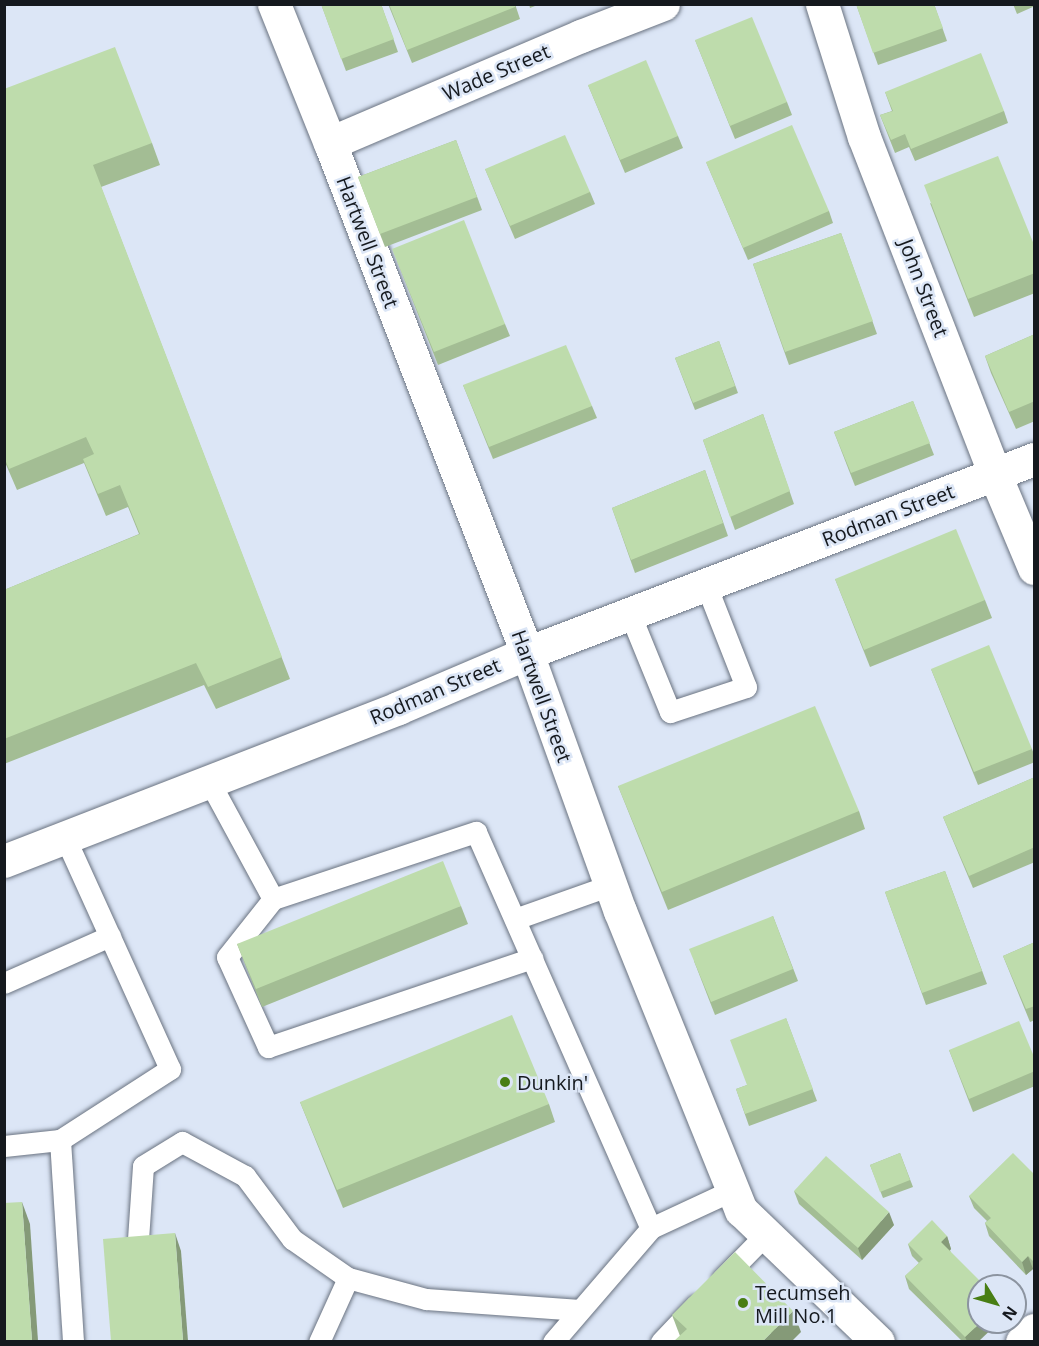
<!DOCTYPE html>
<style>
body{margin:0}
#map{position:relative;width:1039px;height:1346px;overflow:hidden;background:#dce6f6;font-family:"Open Sans",sans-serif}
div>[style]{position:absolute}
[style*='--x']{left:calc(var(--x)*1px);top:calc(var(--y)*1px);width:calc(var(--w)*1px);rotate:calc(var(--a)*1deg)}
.roads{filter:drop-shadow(0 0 2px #6a7381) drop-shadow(0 0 2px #6a7381)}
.service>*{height:21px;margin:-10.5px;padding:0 10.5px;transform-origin:10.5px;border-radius:10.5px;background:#fff}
.minor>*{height:33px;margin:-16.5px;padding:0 16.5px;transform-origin:16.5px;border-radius:16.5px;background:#fff}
.secondary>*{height:33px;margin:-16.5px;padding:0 16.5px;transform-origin:16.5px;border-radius:16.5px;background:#fff}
.wall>*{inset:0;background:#a3bd94}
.shaded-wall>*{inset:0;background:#859a78}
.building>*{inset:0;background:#bedcac}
.dots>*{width:16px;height:16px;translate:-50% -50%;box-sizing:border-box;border:3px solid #dce6f6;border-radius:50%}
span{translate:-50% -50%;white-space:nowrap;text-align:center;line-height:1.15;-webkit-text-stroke:5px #dce6f6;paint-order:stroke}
.street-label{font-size:20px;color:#15191e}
.poi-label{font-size:20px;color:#15191e}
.left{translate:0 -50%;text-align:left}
.frame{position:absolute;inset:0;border:6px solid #15191e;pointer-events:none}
.north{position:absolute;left:967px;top:1274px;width:60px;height:60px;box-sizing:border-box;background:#dce6f6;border:2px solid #8c94a0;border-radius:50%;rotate:127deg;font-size:16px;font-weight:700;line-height:24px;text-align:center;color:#15191e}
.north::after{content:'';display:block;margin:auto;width:21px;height:27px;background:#487e14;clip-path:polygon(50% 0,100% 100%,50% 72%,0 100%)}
</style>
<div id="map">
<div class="roads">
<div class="service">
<i style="--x:630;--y:614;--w:106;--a:67.8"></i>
<i style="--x:670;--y:712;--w:80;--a:-18.2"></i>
<i style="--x:746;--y:687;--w:110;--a:-111.4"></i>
<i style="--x:209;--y:781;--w:134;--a:61.5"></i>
<i style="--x:273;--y:899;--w:214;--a:-18.3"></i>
<i style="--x:476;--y:832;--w:433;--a:66.2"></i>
<i style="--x:651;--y:1228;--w:90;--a:-24.9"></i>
<i style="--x:273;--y:899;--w:74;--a:128.4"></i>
<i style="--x:227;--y:957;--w:99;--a:65.5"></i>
<i style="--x:268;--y:1047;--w:279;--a:-18.6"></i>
<i style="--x:515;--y:919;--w:102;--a:-19.5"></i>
<i style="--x:4;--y:983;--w:116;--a:-23.9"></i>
<i style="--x:60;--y:1140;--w:202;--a:86.3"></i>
<i style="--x:4;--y:1146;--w:56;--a:-6.1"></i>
<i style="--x:60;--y:1140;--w:131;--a:-32.8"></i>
<i style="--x:170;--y:1069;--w:255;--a:-114.4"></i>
<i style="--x:137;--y:1254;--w:88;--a:-86.1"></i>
<i style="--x:143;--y:1166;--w:46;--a:-31.6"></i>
<i style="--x:182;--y:1142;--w:72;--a:28.4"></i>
<i style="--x:245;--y:1176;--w:79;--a:53.3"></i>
<i style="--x:292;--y:1239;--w:68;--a:34.9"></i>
<i style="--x:348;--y:1278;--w:81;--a:15.1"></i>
<i style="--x:426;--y:1299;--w:154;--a:4.1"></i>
<i style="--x:722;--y:1279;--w:63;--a:-45.6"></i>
<i style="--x:319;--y:1342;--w:70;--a:-65.6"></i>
<i style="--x:553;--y:1342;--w:150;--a:-49.3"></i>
<i style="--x:661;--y:1342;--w:51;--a:-46.6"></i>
</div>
<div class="minor">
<i style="--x:274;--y:4;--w:150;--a:68.1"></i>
<i style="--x:330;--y:143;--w:547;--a:68.88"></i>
<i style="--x:822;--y:4;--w:139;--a:72.5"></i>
<i style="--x:864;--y:137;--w:362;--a:68.8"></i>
<i style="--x:995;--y:475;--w:101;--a:67.2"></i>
<i style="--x:330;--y:143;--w:273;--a:-23.1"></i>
<i style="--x:581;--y:36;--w:88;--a:-21.3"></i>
<i style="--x:1022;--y:1342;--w:17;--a:-45"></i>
</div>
<div class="secondary">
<i style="--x:527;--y:653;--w:274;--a:70.2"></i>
<i style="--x:620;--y:911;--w:323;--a:68"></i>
<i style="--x:741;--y:1210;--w:190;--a:43.9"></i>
<i style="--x:4;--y:861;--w:423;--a:-21.2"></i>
<i style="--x:398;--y:708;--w:140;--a:-23.1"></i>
<i style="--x:527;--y:653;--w:543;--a:-20.94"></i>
</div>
</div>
<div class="wall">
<i style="clip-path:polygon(321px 4px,381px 4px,398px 52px,346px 71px)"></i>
<i style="clip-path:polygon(388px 4px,515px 4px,520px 19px,412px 63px)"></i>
<i style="clip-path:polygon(529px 4px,540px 4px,530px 8px)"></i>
<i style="clip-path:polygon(856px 4px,934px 4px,947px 41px,878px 65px)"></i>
<i style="clip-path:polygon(1013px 4px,1035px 4px,1035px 6px,1017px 14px)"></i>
<i style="clip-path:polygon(695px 40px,787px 102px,792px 115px,735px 139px)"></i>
<i style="clip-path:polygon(588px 85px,678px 136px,683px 148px,625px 173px)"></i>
<i style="clip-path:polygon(4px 89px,152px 143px,160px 165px,101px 187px,290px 679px,216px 709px,204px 685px,4px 764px,4px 590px,139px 534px,128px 507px,106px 516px,84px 463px,17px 490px,4px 460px)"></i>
<i style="clip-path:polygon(885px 92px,1004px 111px,1008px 123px,915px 161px,909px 147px,895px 153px,880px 115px,892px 111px)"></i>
<i style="clip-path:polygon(456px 140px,482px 210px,385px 247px,358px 177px)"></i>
<i style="clip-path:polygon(706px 162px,829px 211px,833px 223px,748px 260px)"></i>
<i style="clip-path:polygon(485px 169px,590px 192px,595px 204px,515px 239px)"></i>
<i style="clip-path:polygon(930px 203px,1035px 247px,1035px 293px,974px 317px)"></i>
<i style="clip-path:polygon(841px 233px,877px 334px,789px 365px,753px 264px)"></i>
<i style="clip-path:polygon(397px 261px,505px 324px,510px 336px,438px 365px)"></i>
<i style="clip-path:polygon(1035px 334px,1035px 421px,1016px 429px,991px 373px,985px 356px)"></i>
<i style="clip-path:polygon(719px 341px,738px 393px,695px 410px,675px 358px)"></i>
<i style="clip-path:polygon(463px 385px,592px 406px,597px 418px,493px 459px)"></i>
<i style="clip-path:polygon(913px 401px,934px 455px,855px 486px,834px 432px)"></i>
<i style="clip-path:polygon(763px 414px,794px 504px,735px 530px,703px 440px)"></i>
<i style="clip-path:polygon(705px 470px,728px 536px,635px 573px,612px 508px)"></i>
<i style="clip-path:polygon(835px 579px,985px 600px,992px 618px,870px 667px)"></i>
<i style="clip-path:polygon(931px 669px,1032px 749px,1035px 757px,1035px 762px,978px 785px)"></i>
<i style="clip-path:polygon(1035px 777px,1035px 862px,973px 888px,943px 817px)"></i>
<i style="clip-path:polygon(618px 786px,859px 811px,865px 829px,668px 910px)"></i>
<i style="clip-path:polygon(945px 871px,987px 984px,926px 1005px,885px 892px)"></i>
<i style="clip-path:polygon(461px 906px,468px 924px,262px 1007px,237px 944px)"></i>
<i style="clip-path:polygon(773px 916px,798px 981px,715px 1015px,694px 961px)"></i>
<i style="clip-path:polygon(1035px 942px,1035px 1020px,1030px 1022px,1003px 956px)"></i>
<i style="clip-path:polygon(786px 1018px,817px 1101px,749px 1126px,736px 1089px,747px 1085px)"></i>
<i style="clip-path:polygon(949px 1050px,1035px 1059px,1035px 1086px,973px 1112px)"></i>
<i style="clip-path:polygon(300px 1102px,549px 1104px,555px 1122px,343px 1208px)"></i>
<i style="clip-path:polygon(900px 1153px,913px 1187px,883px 1198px,870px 1165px)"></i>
<i style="clip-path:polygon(1035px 1175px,1035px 1271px,1033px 1269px,1026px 1275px,989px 1236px,985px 1223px,987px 1221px,974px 1208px,969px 1196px)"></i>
<i style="clip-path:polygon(794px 1191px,894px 1225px,862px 1260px,799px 1204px)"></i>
<i style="clip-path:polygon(947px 1236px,951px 1249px,950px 1250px,979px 1341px,962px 1341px,909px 1289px,905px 1276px,919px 1263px,912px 1256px,908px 1244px)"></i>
<i style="clip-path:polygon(672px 1315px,801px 1332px,680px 1336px)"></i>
</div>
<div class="shaded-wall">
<i style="clip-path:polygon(22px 1202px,30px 1224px,38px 1341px,32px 1341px)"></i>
<i style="clip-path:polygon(889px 1212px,894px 1225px,862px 1260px,858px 1248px)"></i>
<i style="clip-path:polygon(175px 1233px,181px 1251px,188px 1341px,183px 1341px)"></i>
<i style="clip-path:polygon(947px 1236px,951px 1249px,946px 1255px,941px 1242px)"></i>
<i style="clip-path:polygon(1028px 1256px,1033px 1269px,1026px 1275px,1022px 1262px)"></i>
<i style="clip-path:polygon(793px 1311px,801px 1332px,792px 1341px,763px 1341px)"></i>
<i style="clip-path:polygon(981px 1322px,999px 1322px,979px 1341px,967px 1341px,965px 1337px)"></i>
</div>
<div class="building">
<i style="clip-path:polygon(321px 4px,381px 4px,394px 39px,341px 59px)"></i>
<i style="clip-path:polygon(389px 4px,515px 4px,515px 7px,407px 50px)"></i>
<i style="clip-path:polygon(856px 4px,934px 4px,943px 28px,873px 53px)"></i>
<i style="clip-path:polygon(752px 17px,787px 102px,730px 126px,695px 40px)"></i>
<i style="clip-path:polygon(115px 47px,152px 143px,93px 165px,282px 657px,208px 687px,196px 663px,4px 739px,4px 590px,140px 534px,120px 485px,98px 494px,83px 459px,94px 454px,86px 437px,9px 469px,4px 457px,4px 89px)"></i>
<i style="clip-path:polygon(981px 53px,1004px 111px,911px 149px,905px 134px,891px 140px,880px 115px,893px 111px,885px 92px)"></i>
<i style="clip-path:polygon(646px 60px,678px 136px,620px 160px,588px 85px)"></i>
<i style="clip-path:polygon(792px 125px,829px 211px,743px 248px,706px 162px)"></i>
<i style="clip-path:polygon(565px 135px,590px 192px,510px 226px,485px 169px)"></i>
<i style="clip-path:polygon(456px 140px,477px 197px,380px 234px,358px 177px)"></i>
<i style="clip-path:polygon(998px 156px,1035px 247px,1035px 273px,968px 299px,924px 185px)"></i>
<i style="clip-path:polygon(464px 220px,505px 324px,434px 352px,392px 249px)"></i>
<i style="clip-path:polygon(841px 233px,873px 321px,785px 352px,753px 264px)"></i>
<i style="clip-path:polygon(1035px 334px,1035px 401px,1009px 412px,985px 356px)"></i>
<i style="clip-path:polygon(719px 341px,735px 386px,693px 403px,675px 358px)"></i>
<i style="clip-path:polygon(566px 345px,592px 406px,489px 447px,463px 385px)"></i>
<i style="clip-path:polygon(913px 401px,930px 443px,851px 473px,834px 432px)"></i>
<i style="clip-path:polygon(763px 414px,790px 491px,730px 517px,703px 440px)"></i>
<i style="clip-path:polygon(705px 470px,723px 523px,631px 560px,612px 508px)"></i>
<i style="clip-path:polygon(956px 529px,985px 600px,864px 650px,835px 579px)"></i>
<i style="clip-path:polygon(989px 645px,1032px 749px,974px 772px,931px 669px)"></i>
<i style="clip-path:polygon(815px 706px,859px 811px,662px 892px,618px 786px)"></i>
<i style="clip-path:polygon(1035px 777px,1035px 847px,969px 876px,943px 817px)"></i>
<i style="clip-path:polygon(443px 861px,461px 906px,256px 989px,237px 944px)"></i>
<i style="clip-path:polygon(945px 871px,982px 971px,922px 993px,885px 892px)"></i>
<i style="clip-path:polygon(773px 916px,793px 969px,711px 1002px,689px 949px)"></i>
<i style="clip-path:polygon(1035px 942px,1035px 1006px,1026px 1009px,1003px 956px)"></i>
<i style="clip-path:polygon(512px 1015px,549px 1104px,337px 1190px,300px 1102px)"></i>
<i style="clip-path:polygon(786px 1018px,813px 1089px,745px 1114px,736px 1089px,747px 1085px,730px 1040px)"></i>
<i style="clip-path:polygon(1019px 1021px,1035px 1059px,1035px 1071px,969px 1099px,949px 1050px)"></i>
<i style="clip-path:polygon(900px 1153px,910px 1180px,880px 1192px,870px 1165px)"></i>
<i style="clip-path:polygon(1013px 1153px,1035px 1175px,1035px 1263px,1028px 1256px,1022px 1262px,985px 1223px,991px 1218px,969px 1196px)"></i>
<i style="clip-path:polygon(826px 1156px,889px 1212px,858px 1248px,794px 1191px)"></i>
<i style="clip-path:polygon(22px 1202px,32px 1341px,4px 1341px,4px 1203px)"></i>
<i style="clip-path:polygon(932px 1220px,947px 1236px,941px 1242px,985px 1286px,979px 1286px,979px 1322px,981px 1322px,965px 1337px,905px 1276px,923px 1259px,908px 1244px)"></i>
<i style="clip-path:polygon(175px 1233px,183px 1341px,111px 1341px,103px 1239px)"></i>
<i style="clip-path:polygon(735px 1252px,793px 1311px,763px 1341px,674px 1341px,687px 1329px,672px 1315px)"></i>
</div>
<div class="dots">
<i style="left:505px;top:1082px;background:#487e14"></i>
<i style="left:743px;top:1303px;background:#487e14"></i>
</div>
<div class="street-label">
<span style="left:496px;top:72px;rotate:-23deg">Wade Street</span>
<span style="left:368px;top:242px;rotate:69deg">Hartwell Street</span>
<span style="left:924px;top:288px;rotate:69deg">John Street</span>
<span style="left:888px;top:515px;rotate:-21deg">Rodman Street</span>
<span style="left:435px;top:691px;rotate:-23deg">Rodman Street</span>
<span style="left:542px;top:696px;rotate:70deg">Hartwell Street</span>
</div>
<div class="poi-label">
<span class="left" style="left:517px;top:1082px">Dunkin'</span>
<span class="left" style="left:755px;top:1304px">Tecumseh<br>Mill No.1</span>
</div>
<div class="frame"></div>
<div class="north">N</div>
</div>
